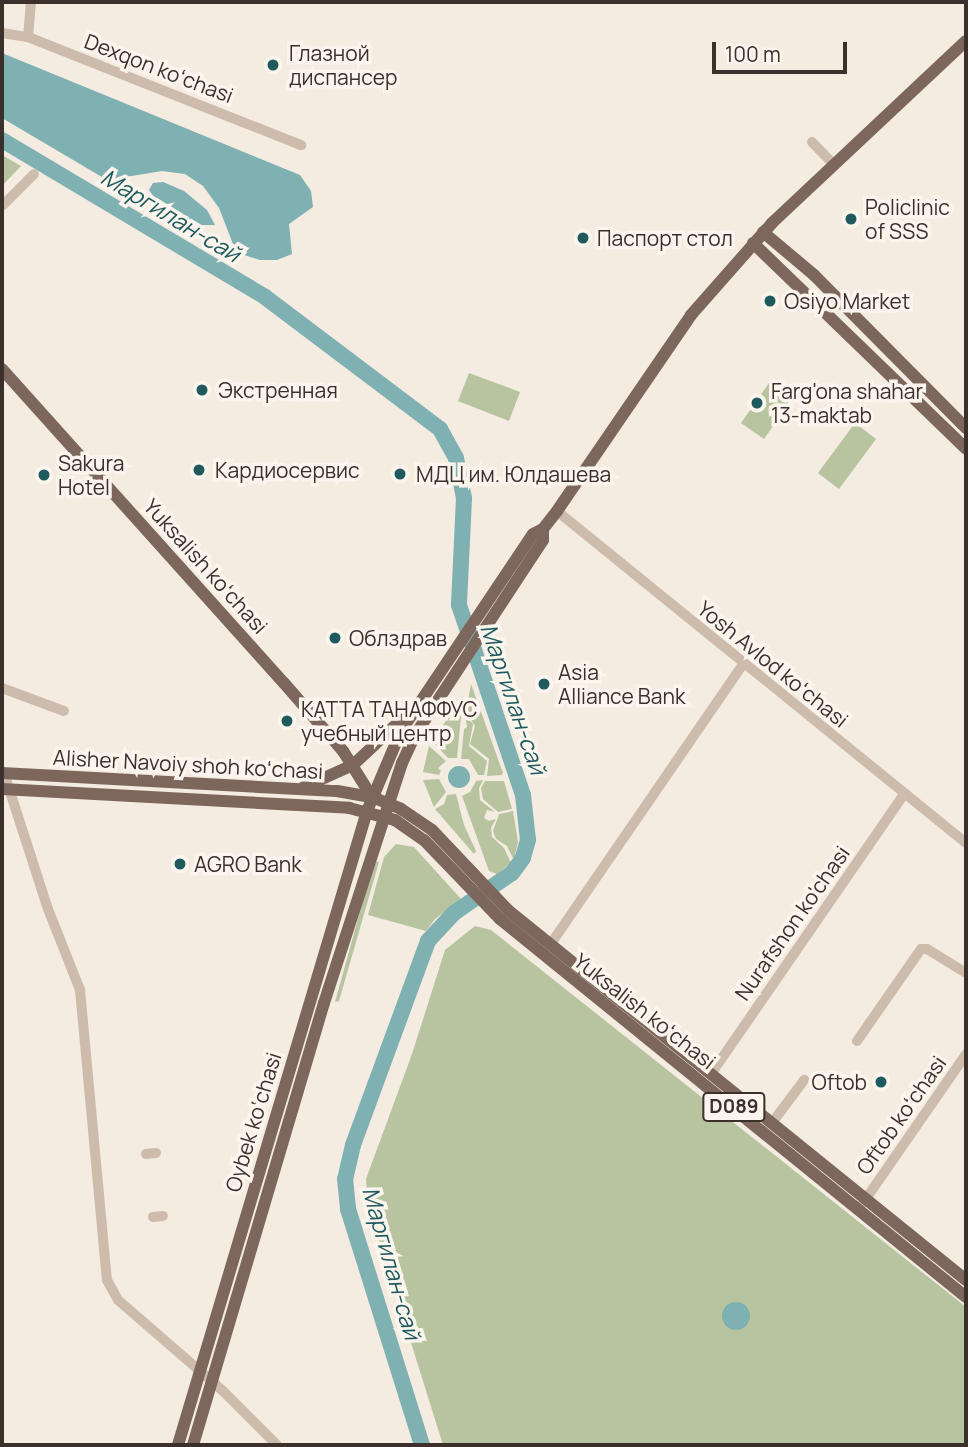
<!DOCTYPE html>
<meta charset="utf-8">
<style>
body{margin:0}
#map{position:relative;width:968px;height:1447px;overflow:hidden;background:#f4ebe1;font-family:Manrope,sans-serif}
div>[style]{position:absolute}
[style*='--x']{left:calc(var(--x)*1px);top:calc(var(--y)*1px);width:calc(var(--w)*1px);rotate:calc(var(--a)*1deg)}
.green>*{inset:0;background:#b8c4a0}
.water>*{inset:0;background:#7fb0b2}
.round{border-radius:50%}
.river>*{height:16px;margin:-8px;padding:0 8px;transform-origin:8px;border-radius:8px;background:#7fb0b2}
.minor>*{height:10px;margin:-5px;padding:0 5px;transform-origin:5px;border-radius:5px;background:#cdbbac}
.major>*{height:12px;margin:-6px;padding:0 6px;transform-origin:6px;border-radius:6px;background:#7d675c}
.dots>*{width:19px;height:19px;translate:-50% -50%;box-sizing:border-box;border:4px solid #fbf5ee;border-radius:50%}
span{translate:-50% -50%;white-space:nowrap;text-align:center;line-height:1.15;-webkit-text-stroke:7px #fbf5ee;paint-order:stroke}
.shield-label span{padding:2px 5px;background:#fbf5ee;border:2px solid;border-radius:5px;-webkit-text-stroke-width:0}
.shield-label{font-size:19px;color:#3b302b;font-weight:700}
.poi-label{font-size:21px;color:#3b302b}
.left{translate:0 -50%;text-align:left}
.right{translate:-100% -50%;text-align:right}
.street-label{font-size:21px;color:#3b302b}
.water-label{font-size:23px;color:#1f5a5e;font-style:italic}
.frame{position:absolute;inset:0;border:4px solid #3b302b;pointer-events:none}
.scale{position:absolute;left:712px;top:42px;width:135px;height:32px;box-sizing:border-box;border:4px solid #3b302b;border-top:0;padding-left:9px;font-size:21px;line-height:24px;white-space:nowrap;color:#3b302b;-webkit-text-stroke:5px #fbf5ee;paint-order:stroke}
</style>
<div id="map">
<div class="green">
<i style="clip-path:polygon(2px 155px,21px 166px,2px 186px)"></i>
<i style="clip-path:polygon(469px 373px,520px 392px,509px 421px,458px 401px)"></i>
<i style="clip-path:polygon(769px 383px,792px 399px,764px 439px,741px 423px)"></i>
<i style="clip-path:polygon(855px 423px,876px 439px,839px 489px,818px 473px)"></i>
<i style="clip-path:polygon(471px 684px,503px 773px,502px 775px,487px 776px,489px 759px,470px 744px,475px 726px,466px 712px)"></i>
<i style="clip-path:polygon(463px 696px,457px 758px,448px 758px,432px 741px)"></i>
<i style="clip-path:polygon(465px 715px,473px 724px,469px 746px,487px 761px,484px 775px,478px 775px,469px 759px,461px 759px,464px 729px,467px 727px)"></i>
<i style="clip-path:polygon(429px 746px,446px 761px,438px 768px,441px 771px,439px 775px,423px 772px)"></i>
<i style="clip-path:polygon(439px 779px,446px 792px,434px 807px,423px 780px)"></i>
<i style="clip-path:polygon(483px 780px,479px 788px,480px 800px,495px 812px,487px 810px,484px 818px,489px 821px,496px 819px,491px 828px,492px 837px,504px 848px,511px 863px,497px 874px,489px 871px,462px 796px,470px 792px,476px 781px)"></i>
<i style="clip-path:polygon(485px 781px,504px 781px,512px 809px,498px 812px,483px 799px,481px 788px)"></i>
<i style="clip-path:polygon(456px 794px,464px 825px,476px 851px,474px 854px,435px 809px,444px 804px,447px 795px)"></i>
<i style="clip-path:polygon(513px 811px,518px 842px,514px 860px,507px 846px,496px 839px,493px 831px,499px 814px)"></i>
<i style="clip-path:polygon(396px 844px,414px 847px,461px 899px,435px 919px,426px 931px,368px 915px,384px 857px)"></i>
<i style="clip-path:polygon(374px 861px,379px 862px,339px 1001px,335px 1002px)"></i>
<i style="clip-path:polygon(475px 926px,491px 930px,966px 1307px,966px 1445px,443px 1445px,368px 1205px,366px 1179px,412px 1054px,445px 950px)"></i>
</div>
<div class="water">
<i style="clip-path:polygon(2px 53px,300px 175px,311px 191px,313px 207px,289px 224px,292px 254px,277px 260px,260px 260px,244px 255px,233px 244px,219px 208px,203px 186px,185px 174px,162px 171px,107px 180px,2px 118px)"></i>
<i style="clip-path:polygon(163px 182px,184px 191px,207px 210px,215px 225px,193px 225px,164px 211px,149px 190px,153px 183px)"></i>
<i class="round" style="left:448px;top:766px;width:22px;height:22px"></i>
<i class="round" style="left:722px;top:1302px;width:28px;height:28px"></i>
</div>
<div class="river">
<i style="--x:2;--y:140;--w:306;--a:30.8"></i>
<i style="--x:265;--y:297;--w:219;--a:37"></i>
<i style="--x:440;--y:429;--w:33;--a:61"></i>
<i style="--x:456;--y:458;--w:41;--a:78.7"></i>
<i style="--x:464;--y:498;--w:107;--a:92.7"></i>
<i style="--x:459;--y:605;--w:200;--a:71.4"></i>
<i style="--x:523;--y:795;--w:45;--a:83.7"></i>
<i style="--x:528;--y:840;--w:19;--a:106"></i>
<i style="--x:523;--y:858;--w:19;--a:126"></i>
<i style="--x:512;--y:873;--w:70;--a:145.4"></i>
<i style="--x:454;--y:913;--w:38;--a:133"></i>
<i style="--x:428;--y:941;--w:217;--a:110.2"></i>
<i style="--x:353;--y:1145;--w:35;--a:103"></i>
<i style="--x:345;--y:1179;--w:30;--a:84"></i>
<i style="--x:348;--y:1209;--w:247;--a:72.6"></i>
</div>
<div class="minor">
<i style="--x:2;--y:33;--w:26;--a:9"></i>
<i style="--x:28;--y:37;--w:294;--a:21.6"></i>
<i style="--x:28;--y:37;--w:35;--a:-85"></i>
<i style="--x:812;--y:142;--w:32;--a:46"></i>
<i style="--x:2;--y:206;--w:45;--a:-45"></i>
<i style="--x:557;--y:511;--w:527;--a:39.07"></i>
<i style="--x:2;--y:688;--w:66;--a:20.4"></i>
<i style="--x:4;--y:773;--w:143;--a:72.1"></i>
<i style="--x:48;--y:909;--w:87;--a:68.4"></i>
<i style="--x:80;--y:990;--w:291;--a:84.7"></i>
<i style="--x:107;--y:1280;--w:23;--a:61"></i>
<i style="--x:118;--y:1300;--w:139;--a:40.9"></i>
<i style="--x:223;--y:1391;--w:76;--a:45"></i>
<i style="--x:550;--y:945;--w:341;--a:-55.5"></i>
<i style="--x:857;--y:1041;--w:112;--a:-55.2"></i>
<i style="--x:921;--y:949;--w:6;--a:0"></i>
<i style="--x:927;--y:949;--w:46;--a:31.6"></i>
<i style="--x:711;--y:1074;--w:340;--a:-55.4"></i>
<i style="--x:772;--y:1123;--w:54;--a:-53.3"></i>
<i style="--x:146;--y:1154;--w:10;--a:-6"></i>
<i style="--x:863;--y:1203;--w:181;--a:-55.3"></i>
<i style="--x:153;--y:1217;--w:10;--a:-6"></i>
</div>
<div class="major">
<i style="--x:763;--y:232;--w:67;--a:40.1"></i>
<i style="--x:814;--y:275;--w:216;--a:45.2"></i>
<i style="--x:753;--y:243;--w:296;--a:44"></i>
<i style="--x:2;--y:369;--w:422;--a:48.1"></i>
<i style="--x:284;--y:683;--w:90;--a:49.1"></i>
<i style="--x:343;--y:751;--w:54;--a:57.8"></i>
<i style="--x:2;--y:773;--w:335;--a:3.1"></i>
<i style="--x:337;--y:791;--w:36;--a:10"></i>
<i style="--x:372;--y:797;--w:31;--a:22"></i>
<i style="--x:401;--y:809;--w:37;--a:34"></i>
<i style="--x:432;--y:830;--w:112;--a:46.5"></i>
<i style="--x:509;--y:911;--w:587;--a:38.92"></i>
<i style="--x:304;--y:787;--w:54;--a:-24.2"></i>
<i style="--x:353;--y:765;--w:67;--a:-43.2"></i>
<i style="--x:2;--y:789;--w:348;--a:3.1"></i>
<i style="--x:349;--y:808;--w:48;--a:14.6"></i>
<i style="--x:395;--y:820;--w:35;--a:35"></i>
<i style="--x:424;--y:840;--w:110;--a:46.1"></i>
<i style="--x:500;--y:919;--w:600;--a:39.05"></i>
<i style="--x:178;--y:1445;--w:662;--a:-73.4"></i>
<i style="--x:367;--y:811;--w:87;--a:-67"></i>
<i style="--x:401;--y:731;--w:237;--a:-56.2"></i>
<i style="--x:533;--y:534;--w:11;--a:-27"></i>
<i style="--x:543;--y:529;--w:23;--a:-52"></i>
<i style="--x:557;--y:511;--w:237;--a:-55.6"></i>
<i style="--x:691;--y:315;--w:123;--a:-48.6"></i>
<i style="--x:772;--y:223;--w:266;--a:-43.2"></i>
<i style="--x:193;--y:1445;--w:461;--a:-73.5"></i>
<i style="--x:324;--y:1003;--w:252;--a:-72"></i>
<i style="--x:402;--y:763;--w:31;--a:-65"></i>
<i style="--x:415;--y:735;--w:233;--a:-56.7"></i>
<i style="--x:543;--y:540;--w:11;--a:-90"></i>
</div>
<div class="dots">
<i style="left:273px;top:65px;background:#1f5a5e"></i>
<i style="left:851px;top:219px;background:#1f5a5e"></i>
<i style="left:583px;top:238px;background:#1f5a5e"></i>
<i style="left:770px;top:301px;background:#1f5a5e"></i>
<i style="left:202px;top:390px;background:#1f5a5e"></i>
<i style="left:757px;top:403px;background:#1f5a5e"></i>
<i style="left:199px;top:470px;background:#1f5a5e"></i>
<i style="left:400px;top:474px;background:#1f5a5e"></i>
<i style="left:44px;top:475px;background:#1f5a5e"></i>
<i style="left:335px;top:638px;background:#1f5a5e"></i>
<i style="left:544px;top:684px;background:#1f5a5e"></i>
<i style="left:287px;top:721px;background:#1f5a5e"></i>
<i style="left:180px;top:864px;background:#1f5a5e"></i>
<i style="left:881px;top:1082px;background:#1f5a5e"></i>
</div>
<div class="shield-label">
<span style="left:734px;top:1107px">D089</span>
</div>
<div class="poi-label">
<span class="left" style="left:289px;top:65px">Глазной<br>диспансер</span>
<span class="left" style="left:865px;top:219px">Policlinic<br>of SSS</span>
<span class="left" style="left:597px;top:238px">Паспорт стол</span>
<span class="left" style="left:784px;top:301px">Osiyo Market</span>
<span class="left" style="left:218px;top:390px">Экстренная</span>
<span class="left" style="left:771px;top:403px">Farg'ona shahar<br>13-maktab</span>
<span class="left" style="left:58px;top:475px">Sakura<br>Hotel</span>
<span class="left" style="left:215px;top:470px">Кардиосервис</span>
<span class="left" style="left:416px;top:474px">МДЦ им. Юлдашева</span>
<span class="left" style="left:349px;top:638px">Облздрав</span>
<span class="left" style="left:558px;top:684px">Asia<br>Alliance Bank</span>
<span class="left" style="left:301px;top:721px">КАТТА ТАНАФФУС<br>учебный центр</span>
<span class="left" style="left:194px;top:864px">AGRO Bank</span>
<span class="right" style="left:867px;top:1082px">Oftob</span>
</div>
<div class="street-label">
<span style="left:159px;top:68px;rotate:21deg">Dexqon koʻchasi</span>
<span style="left:206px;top:566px;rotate:48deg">Yuksalish koʻchasi</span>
<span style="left:773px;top:664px;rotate:39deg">Yosh Avlod koʻchasi</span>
<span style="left:188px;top:764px;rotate:3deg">Alisher Navoiy shoh koʻchasi</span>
<span style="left:792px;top:923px;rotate:-55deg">Nurafshon ko'chasi</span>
<span style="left:645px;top:1011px;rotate:38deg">Yuksalish koʻchasi</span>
<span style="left:901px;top:1115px;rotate:-55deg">Oftob koʻchasi</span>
<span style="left:253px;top:1122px;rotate:-73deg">Oybek ko‘chasi</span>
</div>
<div class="water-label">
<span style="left:171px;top:215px;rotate:31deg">Маргилан-сай</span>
<span style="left:514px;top:699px;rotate:71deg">Маргилан-сай</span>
<span style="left:392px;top:1263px;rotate:74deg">Маргилан-сай</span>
</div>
<div class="frame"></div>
<div class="scale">100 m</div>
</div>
